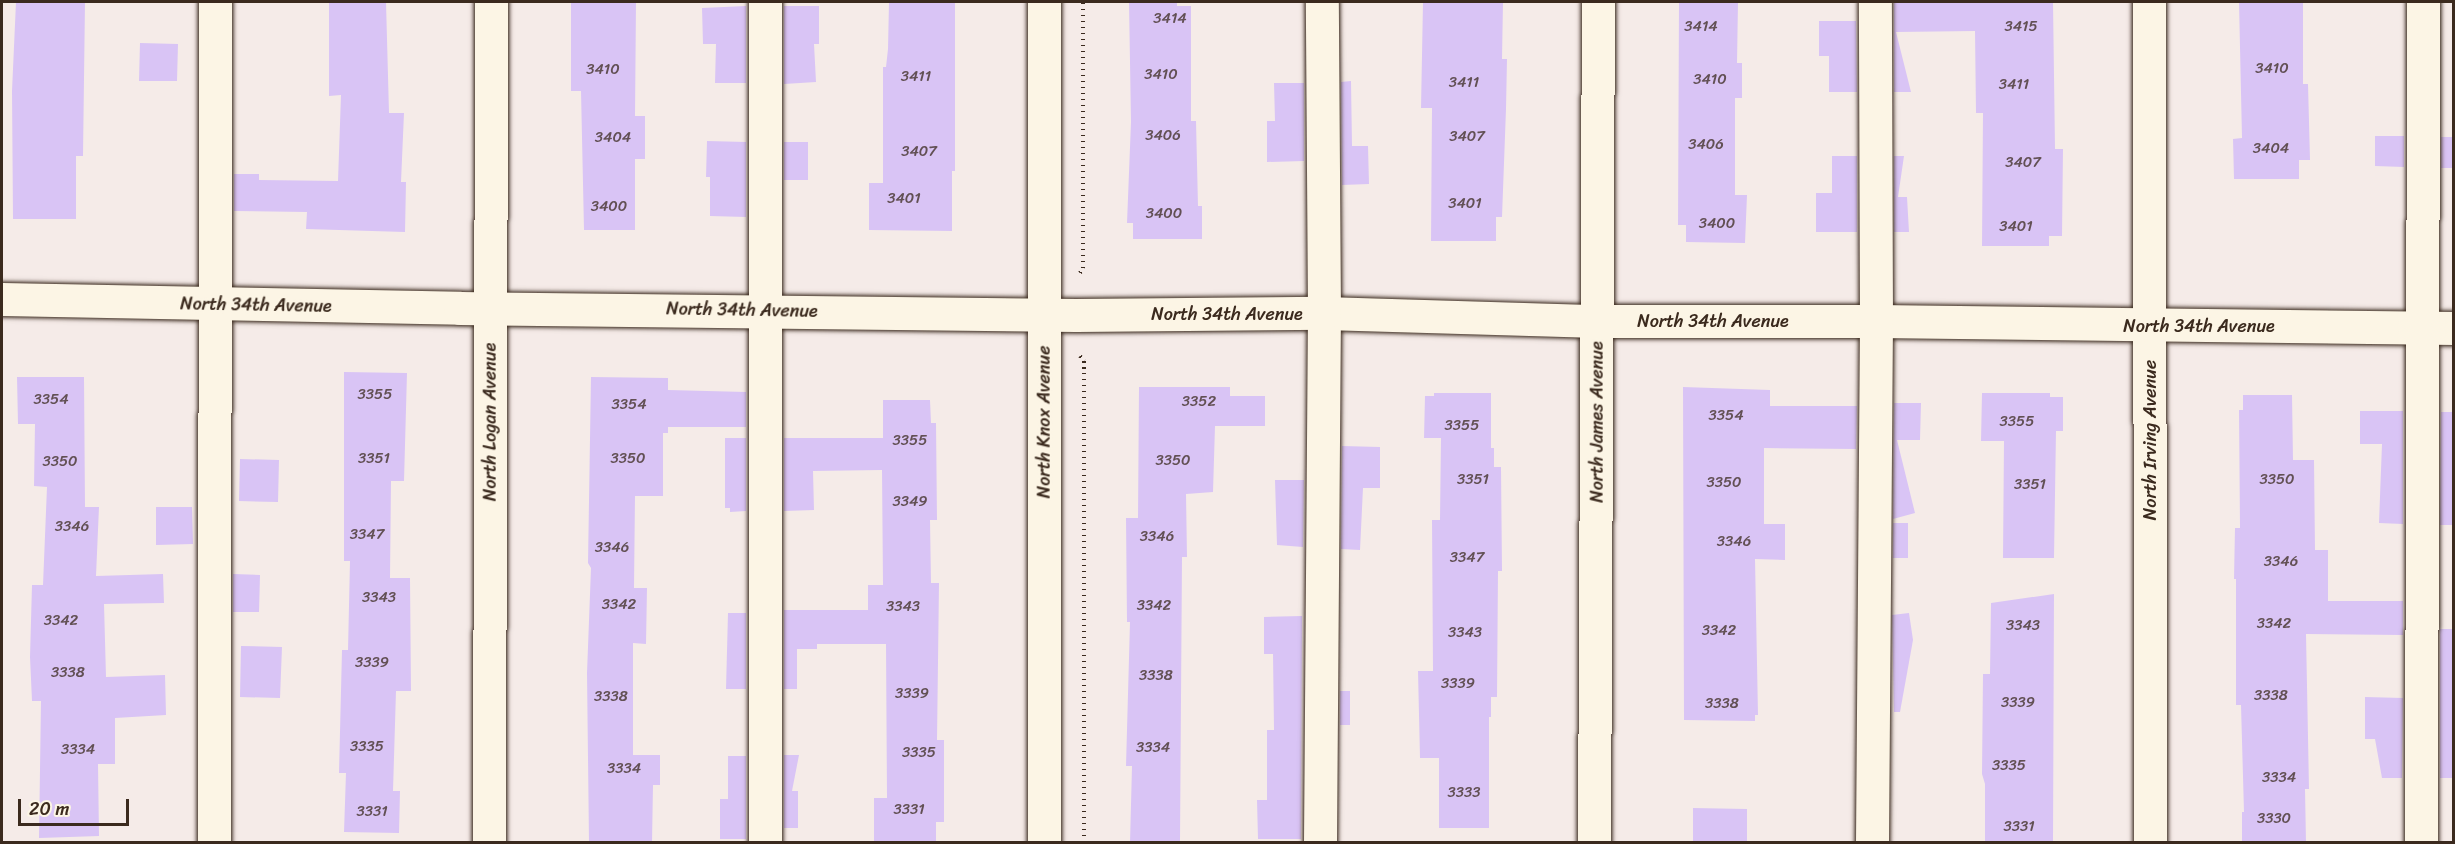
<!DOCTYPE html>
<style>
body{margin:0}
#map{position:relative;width:2455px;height:844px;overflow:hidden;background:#f5ebe8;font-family:Sriracha,sans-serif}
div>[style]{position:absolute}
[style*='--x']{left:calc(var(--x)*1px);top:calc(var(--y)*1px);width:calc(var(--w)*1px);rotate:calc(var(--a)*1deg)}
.building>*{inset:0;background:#d9c4f5}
.path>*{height:4px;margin-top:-2px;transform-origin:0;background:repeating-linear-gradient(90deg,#3b2a1e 0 1.5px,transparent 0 6px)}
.roads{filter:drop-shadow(0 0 2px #3b2a1e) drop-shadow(0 0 2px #3b2a1e)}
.minor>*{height:33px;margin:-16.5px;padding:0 16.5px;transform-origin:16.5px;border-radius:16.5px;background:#fcf5e5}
span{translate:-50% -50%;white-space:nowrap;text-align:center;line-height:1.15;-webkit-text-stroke:4.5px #fcf5e5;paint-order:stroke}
.number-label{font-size:15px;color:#625054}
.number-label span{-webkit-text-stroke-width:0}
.street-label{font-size:18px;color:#3b2a1e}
.frame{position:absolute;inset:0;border:3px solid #3b2a1e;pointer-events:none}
.scale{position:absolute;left:18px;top:799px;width:111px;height:27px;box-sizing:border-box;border:3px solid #3b2a1e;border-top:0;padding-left:8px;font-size:18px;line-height:21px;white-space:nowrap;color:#3b2a1e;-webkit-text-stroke:4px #fcf5e5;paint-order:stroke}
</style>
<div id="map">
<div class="building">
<i style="clip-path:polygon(16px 2px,85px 2px,83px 156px,76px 156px,76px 219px,13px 219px,12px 91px)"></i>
<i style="clip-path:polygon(329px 2px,386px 2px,389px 113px,404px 113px,401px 182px,406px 182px,405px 232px,306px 229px,307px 212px,234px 211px,234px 174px,259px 174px,259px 180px,338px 181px,341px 95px,329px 96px)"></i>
<i style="clip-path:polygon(571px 2px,636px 2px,635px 116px,645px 116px,645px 159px,635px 159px,635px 230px,584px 230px,581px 91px,571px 91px)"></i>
<i style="clip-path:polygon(889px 2px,955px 2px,955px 171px,952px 171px,952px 231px,869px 230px,869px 183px,883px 183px,883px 67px,886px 67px,888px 49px)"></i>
<i style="clip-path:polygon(1129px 2px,1177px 2px,1177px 6px,1191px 6px,1191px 121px,1196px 121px,1198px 206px,1202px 206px,1202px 239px,1133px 239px,1133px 223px,1127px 223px,1131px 122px)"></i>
<i style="clip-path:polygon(1423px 2px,1503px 2px,1502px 59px,1507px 59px,1506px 109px,1502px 217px,1496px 217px,1496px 241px,1431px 241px,1432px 108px,1421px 108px)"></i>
<i style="clip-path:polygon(1679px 2px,1738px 2px,1737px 63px,1742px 63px,1742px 98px,1735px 98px,1735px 195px,1747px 195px,1745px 243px,1686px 242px,1686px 225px,1678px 225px)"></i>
<i style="clip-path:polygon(1894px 2px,2053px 2px,2055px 149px,2063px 149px,2062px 236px,2049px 236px,2049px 246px,1982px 246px,1983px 113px,1976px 113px,1975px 31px,1896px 32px,1911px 92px,1894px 92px)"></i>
<i style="clip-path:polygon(2239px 2px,2303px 2px,2303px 84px,2308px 84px,2310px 160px,2299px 160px,2299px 179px,2234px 179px,2233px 139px,2242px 138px)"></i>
<i style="clip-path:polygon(746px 6px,746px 83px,715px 83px,716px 44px,703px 44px,702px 8px)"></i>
<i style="clip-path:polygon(784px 6px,819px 6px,819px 44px,814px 44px,816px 82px,784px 84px)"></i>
<i style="clip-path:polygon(1819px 21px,1856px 21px,1857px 92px,1829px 92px,1829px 56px,1819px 56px)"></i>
<i style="clip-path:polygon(140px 43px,178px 44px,177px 81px,139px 81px)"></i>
<i style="clip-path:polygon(1351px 81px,1352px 146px,1368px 146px,1369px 184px,1342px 185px,1341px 82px)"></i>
<i style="clip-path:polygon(1274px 83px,1304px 83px,1304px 161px,1267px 162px,1267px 121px,1275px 121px)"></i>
<i style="clip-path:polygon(2375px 136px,2404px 136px,2404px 167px,2375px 166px)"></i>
<i style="clip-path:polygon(2441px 137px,2454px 137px,2454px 168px,2441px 168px)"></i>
<i style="clip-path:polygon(707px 141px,746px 142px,746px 217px,710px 216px,710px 177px,706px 177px)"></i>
<i style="clip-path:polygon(784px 142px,808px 142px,808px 180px,784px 180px)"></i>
<i style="clip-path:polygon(1832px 156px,1857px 156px,1857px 232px,1816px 232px,1816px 193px,1832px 193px)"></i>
<i style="clip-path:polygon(1894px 156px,1904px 156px,1898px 197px,1907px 197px,1909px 232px,1894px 232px)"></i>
<i style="clip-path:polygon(344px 372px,407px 373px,404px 481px,391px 481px,390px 578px,410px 578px,411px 691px,396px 691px,393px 791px,400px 791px,399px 833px,344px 832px,346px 773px,339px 773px,342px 650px,348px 650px,350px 561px,344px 561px)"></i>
<i style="clip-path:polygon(17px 377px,84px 377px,85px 507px,99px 507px,96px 576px,163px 574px,164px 603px,104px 604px,106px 677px,165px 675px,166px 715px,115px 718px,115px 764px,98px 764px,99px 836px,39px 838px,41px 701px,32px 701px,30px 657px,32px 585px,43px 585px,47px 487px,34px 486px,35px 424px,18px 424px)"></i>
<i style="clip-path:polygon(591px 377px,668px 378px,668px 390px,746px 392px,746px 427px,668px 427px,668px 433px,663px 433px,663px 496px,635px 496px,634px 588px,647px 588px,646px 644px,633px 643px,633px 755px,660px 755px,660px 785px,653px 785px,652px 843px,589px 842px,587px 673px,591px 568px,588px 563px)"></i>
<i style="clip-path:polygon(1139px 387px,1230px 387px,1230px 396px,1265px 396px,1265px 426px,1215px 426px,1213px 492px,1186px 494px,1187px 557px,1182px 557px,1180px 843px,1130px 843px,1132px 766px,1126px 766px,1130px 622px,1127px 622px,1126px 518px,1138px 518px)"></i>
<i style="clip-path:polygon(1683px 387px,1770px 390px,1770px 406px,1857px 406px,1856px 449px,1764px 448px,1764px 524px,1785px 524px,1785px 560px,1755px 559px,1758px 715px,1755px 715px,1755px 721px,1684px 720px)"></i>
<i style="clip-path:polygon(1434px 393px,1491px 393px,1491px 448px,1494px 448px,1494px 467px,1501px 467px,1502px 571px,1498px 571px,1497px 697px,1491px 697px,1491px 717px,1489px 717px,1489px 828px,1439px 828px,1439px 758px,1420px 758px,1418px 671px,1433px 671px,1432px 520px,1440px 520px,1441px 438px,1424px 438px,1425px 396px,1434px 396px)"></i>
<i style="clip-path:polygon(1982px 393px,2050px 393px,2050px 397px,2063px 397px,2063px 431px,2056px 431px,2054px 558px,2003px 558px,2004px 441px,1981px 441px)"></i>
<i style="clip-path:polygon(2243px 395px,2292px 395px,2293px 460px,2314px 460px,2315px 550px,2328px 550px,2328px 601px,2403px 601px,2403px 635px,2306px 634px,2309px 789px,2305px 789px,2306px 843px,2242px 843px,2242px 812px,2244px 812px,2241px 705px,2236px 705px,2236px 579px,2234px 579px,2235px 528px,2240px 528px,2239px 410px,2243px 410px)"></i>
<i style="clip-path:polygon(883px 400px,930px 400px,931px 423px,936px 423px,937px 520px,930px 520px,931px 583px,939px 583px,937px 740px,944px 740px,944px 822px,936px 822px,936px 843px,874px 843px,874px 798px,887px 798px,886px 644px,817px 644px,817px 649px,797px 649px,797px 689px,784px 689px,784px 610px,868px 610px,868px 585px,883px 585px,882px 470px,813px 471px,814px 510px,784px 511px,784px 438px,883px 438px)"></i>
<i style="clip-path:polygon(1894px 403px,1921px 403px,1920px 440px,1897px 440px,1915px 513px,1893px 519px)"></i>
<i style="clip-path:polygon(2360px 411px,2403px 411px,2403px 524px,2379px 523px,2382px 444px,2360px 444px)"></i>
<i style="clip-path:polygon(2441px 412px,2454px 412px,2454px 525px,2440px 525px)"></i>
<i style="clip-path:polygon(725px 438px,746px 438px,746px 511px,730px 512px,730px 508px,725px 508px)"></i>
<i style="clip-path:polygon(1342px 446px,1380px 447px,1380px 488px,1363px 488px,1360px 550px,1341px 549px)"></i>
<i style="clip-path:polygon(240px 459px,279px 460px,278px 502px,239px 501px)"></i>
<i style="clip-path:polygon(1275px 480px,1304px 480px,1303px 547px,1277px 545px)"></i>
<i style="clip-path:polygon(156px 507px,192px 507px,193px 544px,156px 545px)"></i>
<i style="clip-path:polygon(1893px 523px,1908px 523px,1908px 558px,1893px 558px)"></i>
<i style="clip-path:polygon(233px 574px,260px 575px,259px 612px,233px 612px)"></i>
<i style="clip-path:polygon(2054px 594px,2053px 843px,1985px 843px,1985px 784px,1982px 774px,1983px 674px,1990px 674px,1991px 603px)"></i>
<i style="clip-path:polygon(728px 613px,746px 613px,746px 689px,726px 689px)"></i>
<i style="clip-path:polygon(1909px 613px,1913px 640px,1900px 712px,1894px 712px,1892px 615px)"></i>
<i style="clip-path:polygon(1302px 616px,1301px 839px,1258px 839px,1257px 800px,1267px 800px,1267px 730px,1274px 730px,1273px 654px,1264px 654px,1264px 617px)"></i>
<i style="clip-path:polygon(2440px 629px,2454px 629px,2454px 778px,2440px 778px)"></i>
<i style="clip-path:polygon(241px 646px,282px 647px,280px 698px,240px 697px)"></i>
<i style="clip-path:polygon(1340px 691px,1350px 691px,1350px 725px,1340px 725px)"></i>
<i style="clip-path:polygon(2365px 697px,2403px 698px,2402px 778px,2382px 778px,2375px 739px,2365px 739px)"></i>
<i style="clip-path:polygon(784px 755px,799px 755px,792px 791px,798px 791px,798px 828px,784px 828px)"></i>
<i style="clip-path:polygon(728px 756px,746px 756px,746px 839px,720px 839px,720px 799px,728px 799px)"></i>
<i style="clip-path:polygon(1693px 808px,1747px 809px,1747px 843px,1693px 843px)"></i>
</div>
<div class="path">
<i style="--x:1080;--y:273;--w:6;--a:-59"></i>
<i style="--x:1083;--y:268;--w:266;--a:-90"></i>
<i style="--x:1080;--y:356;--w:6;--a:51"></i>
<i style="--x:1084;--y:361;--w:481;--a:90"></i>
</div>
<div class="roads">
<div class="minor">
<i style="--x:2149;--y:2;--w:840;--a:89.93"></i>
<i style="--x:2;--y:299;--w:458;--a:1.1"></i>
<i style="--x:460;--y:308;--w:616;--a:0.65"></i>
<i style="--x:1076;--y:315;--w:248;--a:-0.5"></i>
<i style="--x:1324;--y:313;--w:274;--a:1.7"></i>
<i style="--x:1598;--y:321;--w:278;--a:0"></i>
<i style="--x:1876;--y:321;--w:578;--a:0.69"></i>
<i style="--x:214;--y:842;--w:840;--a:-89.93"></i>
<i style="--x:489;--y:842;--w:840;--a:-89.86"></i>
<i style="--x:765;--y:842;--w:840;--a:-90"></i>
<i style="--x:1044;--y:842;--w:840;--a:-90"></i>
<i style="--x:1320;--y:842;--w:529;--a:-89.57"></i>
<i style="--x:1324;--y:313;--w:311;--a:-90.4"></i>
<i style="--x:1594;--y:842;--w:840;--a:-89.73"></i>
<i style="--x:1872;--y:842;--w:521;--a:-89.56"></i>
<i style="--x:1876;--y:321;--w:319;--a:-90.2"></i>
<i style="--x:2421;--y:842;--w:840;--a:-89.86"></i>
</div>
</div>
<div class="number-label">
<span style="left:1170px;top:19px">3414</span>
<span style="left:1701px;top:27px">3414</span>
<span style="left:2021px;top:27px">3415</span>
<span style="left:2272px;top:69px">3410</span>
<span style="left:603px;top:70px">3410</span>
<span style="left:1161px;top:75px">3410</span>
<span style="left:916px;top:77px">3411</span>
<span style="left:1710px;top:80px">3410</span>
<span style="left:1464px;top:83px">3411</span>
<span style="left:2014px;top:85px">3411</span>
<span style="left:1163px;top:136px">3406</span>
<span style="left:1467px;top:137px">3407</span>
<span style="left:613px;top:138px">3404</span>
<span style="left:1706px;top:145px">3406</span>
<span style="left:2271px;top:149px">3404</span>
<span style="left:919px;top:152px">3407</span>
<span style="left:2023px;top:163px">3407</span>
<span style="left:904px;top:199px">3401</span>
<span style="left:1465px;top:204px">3401</span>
<span style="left:609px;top:207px">3400</span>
<span style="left:1164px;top:214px">3400</span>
<span style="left:1717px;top:224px">3400</span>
<span style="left:2016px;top:227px">3401</span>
<span style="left:375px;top:395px">3355</span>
<span style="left:51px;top:400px">3354</span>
<span style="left:1199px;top:402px">3352</span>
<span style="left:629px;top:405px">3354</span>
<span style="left:1726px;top:416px">3354</span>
<span style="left:2017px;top:422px">3355</span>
<span style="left:1462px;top:426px">3355</span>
<span style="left:910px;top:441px">3355</span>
<span style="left:374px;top:459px">3351</span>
<span style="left:628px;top:459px">3350</span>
<span style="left:1173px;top:461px">3350</span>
<span style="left:60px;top:462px">3350</span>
<span style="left:1473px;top:480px">3351</span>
<span style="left:2277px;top:480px">3350</span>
<span style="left:1724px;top:483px">3350</span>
<span style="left:2030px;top:485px">3351</span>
<span style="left:910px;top:502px">3349</span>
<span style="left:72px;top:527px">3346</span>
<span style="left:367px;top:535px">3347</span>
<span style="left:1157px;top:537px">3346</span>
<span style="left:1734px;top:542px">3346</span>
<span style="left:612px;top:548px">3346</span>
<span style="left:1467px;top:558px">3347</span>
<span style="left:2281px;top:562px">3346</span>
<span style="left:379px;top:598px">3343</span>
<span style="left:619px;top:605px">3342</span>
<span style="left:1154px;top:606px">3342</span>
<span style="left:903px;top:607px">3343</span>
<span style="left:61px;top:621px">3342</span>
<span style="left:2274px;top:624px">3342</span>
<span style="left:2023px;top:626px">3343</span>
<span style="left:1719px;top:631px">3342</span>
<span style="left:1465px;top:633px">3343</span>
<span style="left:372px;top:663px">3339</span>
<span style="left:68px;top:673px">3338</span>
<span style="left:1156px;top:676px">3338</span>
<span style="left:1458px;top:684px">3339</span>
<span style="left:912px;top:694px">3339</span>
<span style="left:2271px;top:696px">3338</span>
<span style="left:611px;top:697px">3338</span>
<span style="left:2018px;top:703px">3339</span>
<span style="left:1722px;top:704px">3338</span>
<span style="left:367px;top:747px">3335</span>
<span style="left:1153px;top:748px">3334</span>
<span style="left:78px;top:750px">3334</span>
<span style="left:919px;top:753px">3335</span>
<span style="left:2009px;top:766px">3335</span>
<span style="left:624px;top:769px">3334</span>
<span style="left:2279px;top:778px">3334</span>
<span style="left:1464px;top:793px">3333</span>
<span style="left:909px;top:810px">3331</span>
<span style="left:372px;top:812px">3331</span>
<span style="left:2274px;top:819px">3330</span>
<span style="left:2019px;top:827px">3331</span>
</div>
<div class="street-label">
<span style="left:256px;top:305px;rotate:1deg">North 34th Avenue</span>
<span style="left:742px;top:310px;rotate:1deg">North 34th Avenue</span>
<span style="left:1227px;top:314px">North 34th Avenue</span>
<span style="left:1713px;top:321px">North 34th Avenue</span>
<span style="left:2199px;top:326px">North 34th Avenue</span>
<span style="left:490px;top:422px;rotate:-90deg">North Logan Avenue</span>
<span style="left:1044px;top:422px;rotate:-90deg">North Knox Avenue</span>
<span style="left:1597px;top:422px;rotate:-90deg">North James Avenue</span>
<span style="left:2150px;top:440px;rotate:-90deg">North Irving Avenue</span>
</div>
<div class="frame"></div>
<div class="scale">20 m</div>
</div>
